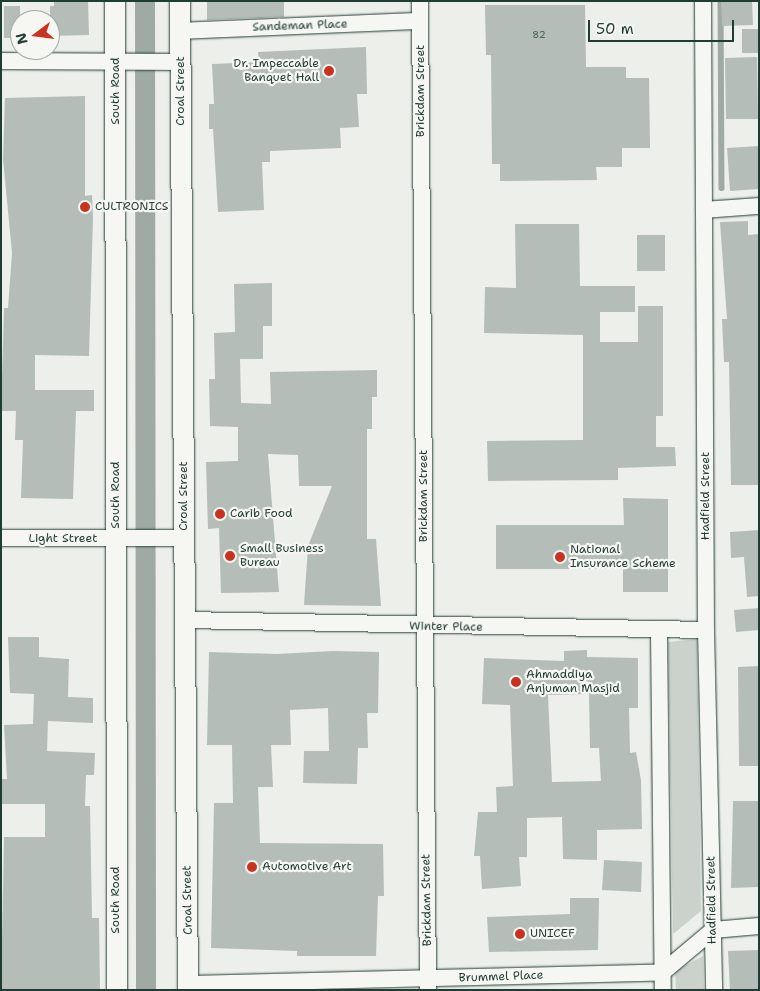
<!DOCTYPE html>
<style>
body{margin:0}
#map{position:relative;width:760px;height:991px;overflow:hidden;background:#edefea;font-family:"Shantell Sans",sans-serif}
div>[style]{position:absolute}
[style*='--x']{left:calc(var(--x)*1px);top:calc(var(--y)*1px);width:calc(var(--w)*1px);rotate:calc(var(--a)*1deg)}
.green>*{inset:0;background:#cbd2cc}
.stream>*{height:5.5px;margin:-2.75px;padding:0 2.75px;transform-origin:2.75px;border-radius:2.75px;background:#9faaa4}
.canal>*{height:20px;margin:-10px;padding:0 10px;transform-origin:10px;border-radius:10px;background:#9faaa4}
.building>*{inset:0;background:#b4bdb8}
.roads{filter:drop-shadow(0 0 1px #1f3d34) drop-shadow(0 0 1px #1f3d34)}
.minor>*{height:16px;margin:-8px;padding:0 8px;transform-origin:8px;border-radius:8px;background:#f6f6f2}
.tertiary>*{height:20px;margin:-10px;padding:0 10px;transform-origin:10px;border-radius:10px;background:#f6f6f2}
.dots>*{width:14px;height:14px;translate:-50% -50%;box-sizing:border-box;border:2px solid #f6f6f2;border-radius:50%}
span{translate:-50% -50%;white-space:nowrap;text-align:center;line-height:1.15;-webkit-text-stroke:4.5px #f6f6f2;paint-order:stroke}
.number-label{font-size:10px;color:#445d55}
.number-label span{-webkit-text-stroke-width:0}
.street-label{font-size:12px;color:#1f3d34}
.poi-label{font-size:12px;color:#1f3d34}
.right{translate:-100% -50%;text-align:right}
.left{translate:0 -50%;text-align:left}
.frame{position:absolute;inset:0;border:2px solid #1f3d34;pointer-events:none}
.north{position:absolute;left:10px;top:10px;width:50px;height:50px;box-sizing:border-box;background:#f6f6f2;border:1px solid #a0aca6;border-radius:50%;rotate:255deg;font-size:14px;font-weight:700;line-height:20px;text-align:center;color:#1f3d34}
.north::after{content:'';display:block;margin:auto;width:18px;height:22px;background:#c8321e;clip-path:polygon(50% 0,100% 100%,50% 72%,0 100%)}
.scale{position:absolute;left:588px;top:20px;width:146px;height:22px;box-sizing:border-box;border:2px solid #1f3d34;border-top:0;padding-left:6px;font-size:15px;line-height:18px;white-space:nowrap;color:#1f3d34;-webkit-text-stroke:4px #f6f6f2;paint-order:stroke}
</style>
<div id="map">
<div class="green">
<i style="clip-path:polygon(697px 639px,701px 911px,673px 934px,668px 642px)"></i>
<i style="clip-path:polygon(703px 956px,704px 990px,676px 990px,675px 971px)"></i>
</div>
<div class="stream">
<i style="--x:721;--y:1;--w:187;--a:89.7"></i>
</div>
<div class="canal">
<i style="--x:145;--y:1;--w:989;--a:89.94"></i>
</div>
<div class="building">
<i style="clip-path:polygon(54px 1px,88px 1px,89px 35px,50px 36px,50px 6px,54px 6px)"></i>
<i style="clip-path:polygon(207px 1px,284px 1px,284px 17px,207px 20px)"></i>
<i style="clip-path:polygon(721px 1px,752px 1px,753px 25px,722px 26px)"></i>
<i style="clip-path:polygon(485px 5px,585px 5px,586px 67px,626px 67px,626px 78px,649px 78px,650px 148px,622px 148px,622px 167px,596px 167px,597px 180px,500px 181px,500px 164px,492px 164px,491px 55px,486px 55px)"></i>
<i style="clip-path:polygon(4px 6px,20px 6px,20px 38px,4px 38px)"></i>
<i style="clip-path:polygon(742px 29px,759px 29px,759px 53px,742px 53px)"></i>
<i style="clip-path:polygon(366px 47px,367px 94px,357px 94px,359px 127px,340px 128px,341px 148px,270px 151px,270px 162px,262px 162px,264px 210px,218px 212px,213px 129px,209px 129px,209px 104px,214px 104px,212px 64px,259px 62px,258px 52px)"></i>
<i style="clip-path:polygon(757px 57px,758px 119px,726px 119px,725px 58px)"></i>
<i style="clip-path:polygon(85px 96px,85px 196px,92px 195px,93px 218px,89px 356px,35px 355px,35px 390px,94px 390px,94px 411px,76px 411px,73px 499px,21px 498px,23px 440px,15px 440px,16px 411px,1px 411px,4px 308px,8px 308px,12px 253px,3px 159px,5px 98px)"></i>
<i style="clip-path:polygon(759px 146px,759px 189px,730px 191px,727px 148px)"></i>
<i style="clip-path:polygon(748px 221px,748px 235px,759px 234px,759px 485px,731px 485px,729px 362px,724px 362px,722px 319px,727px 319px,720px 222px)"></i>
<i style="clip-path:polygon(515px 224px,579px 224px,580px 286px,635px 286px,635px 312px,600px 312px,600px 342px,638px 342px,638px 306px,663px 306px,663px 416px,656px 416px,656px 447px,675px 447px,676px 466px,618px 468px,618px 480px,488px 481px,487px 441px,583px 440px,583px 335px,484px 333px,485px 287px,516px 288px)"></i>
<i style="clip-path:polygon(637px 235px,665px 235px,665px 271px,637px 271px)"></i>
<i style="clip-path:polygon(272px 283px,272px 326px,263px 326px,263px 359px,240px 359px,241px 403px,271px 404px,270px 372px,377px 370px,377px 397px,372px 397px,372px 429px,367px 429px,367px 539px,376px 539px,381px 606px,304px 605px,308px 546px,332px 486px,299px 486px,298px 455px,268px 454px,279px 592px,221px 593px,219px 528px,208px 529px,206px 462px,238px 461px,238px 427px,210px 426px,209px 379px,215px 379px,214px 333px,235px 332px,234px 284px)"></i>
<i style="clip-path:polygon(623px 498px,668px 499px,668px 592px,623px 592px,623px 569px,496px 569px,496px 525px,624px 525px)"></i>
<i style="clip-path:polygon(759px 530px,759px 596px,747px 597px,744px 557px,731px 558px,730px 532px)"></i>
<i style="clip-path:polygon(759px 608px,759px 630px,736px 632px,734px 610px)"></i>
<i style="clip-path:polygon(8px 637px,39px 637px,39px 657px,69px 659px,68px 697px,93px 698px,93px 723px,48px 721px,47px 751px,95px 753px,94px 775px,86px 775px,85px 806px,90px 806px,92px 918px,99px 918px,100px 990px,1px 990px,4px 837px,45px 837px,45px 804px,1px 804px,1px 779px,7px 779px,4px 725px,33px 724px,34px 694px,10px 693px)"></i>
<i style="clip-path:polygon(evenodd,587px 650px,587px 657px,638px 658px,638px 708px,629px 708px,630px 753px,636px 752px,641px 780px,642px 829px,597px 830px,597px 860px,563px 859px,562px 817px,527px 818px,527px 857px,519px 857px,521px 886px,482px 889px,480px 856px,474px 856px,478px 812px,497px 812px,496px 787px,513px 786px,510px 705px,482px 704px,484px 658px,564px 661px,564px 651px,587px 650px,589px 694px,590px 748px,599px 748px,601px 781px,552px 782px,548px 695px,589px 694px)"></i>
<i style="clip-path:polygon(333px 651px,379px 652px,378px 713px,367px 713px,368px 748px,358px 748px,357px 784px,303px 783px,304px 751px,329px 751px,328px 708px,290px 710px,291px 745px,271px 745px,273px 787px,258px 787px,260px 843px,383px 844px,384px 896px,378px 896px,376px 956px,297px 956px,297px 951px,211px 948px,214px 803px,233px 803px,232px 745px,207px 745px,209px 652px,277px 654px)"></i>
<i style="clip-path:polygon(759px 666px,759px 766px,739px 766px,738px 667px)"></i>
<i style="clip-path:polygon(733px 801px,759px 801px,759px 887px,731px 888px)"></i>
<i style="clip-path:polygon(604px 860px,642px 862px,641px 892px,602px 890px)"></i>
<i style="clip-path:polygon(570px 898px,599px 898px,598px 950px,489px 952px,487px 917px,570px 914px)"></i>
<i style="clip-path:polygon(759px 950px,759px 990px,730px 990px,728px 951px)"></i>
</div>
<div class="roads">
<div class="minor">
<i style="--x:420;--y:1;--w:989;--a:89.54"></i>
<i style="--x:703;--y:1;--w:629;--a:89.73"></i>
<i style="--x:706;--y:630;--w:360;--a:88.7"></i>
<i style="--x:180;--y:31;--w:240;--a:-2.4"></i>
<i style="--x:1;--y:61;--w:179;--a:0.3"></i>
<i style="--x:704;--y:210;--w:55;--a:-4.2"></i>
<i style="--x:1;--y:538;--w:183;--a:0"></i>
<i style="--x:185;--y:620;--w:521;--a:1.1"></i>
<i style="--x:659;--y:631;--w:359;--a:89.4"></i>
<i style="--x:188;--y:984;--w:475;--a:-1.4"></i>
<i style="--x:663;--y:972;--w:65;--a:-40"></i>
<i style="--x:713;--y:930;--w:46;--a:-5"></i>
</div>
<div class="tertiary">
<i style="--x:115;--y:1;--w:989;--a:89.88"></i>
<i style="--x:180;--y:1;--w:989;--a:89.54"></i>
</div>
</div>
<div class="dots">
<i style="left:329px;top:71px;background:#c8321e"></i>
<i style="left:85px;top:207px;background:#c8321e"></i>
<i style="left:220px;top:514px;background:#c8321e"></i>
<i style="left:230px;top:556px;background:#c8321e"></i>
<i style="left:560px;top:557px;background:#c8321e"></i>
<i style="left:516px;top:682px;background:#c8321e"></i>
<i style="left:252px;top:867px;background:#c8321e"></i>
<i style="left:520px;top:934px;background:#c8321e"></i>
</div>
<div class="number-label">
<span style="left:539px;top:35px">82</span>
</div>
<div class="street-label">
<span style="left:300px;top:26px;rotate:-2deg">Sandeman Place</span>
<span style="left:116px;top:91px;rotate:-90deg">South Road</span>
<span style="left:181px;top:91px;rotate:-90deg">Croal Street</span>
<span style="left:421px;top:91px;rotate:-90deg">Brickdam Street</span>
<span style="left:116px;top:495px;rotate:-90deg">South Road</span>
<span style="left:184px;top:496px;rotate:-90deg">Croal Street</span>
<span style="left:424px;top:496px;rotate:-90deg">Brickdam Street</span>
<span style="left:706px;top:496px;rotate:-90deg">Hadfield Street</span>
<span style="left:63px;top:539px">Light Street</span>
<span style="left:446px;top:627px;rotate:1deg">Winter Place</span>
<span style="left:116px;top:900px;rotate:-90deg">South Road</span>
<span style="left:188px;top:900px;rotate:-91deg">Croal Street</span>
<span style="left:427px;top:900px;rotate:-91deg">Brickdam Street</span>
<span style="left:712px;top:900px;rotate:-91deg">Hadfield Street</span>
<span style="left:501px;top:977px;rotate:-2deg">Brummel Place</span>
</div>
<div class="poi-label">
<span class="right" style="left:319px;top:71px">Dr. Impeccable<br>Banquet Hall</span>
<span class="left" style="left:95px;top:207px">CULTRONICS</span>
<span class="left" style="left:230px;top:514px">Carib Food</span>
<span class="left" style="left:240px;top:556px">Small Business<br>Bureau</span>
<span class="left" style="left:570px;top:557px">National<br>Insurance Scheme</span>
<span class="left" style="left:526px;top:682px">Ahmaddiya<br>Anjuman Masjid</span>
<span class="left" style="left:262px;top:867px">Automotive Art</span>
<span class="left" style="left:530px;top:934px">UNICEF</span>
</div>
<div class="frame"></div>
<div class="north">N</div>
<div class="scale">50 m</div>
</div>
